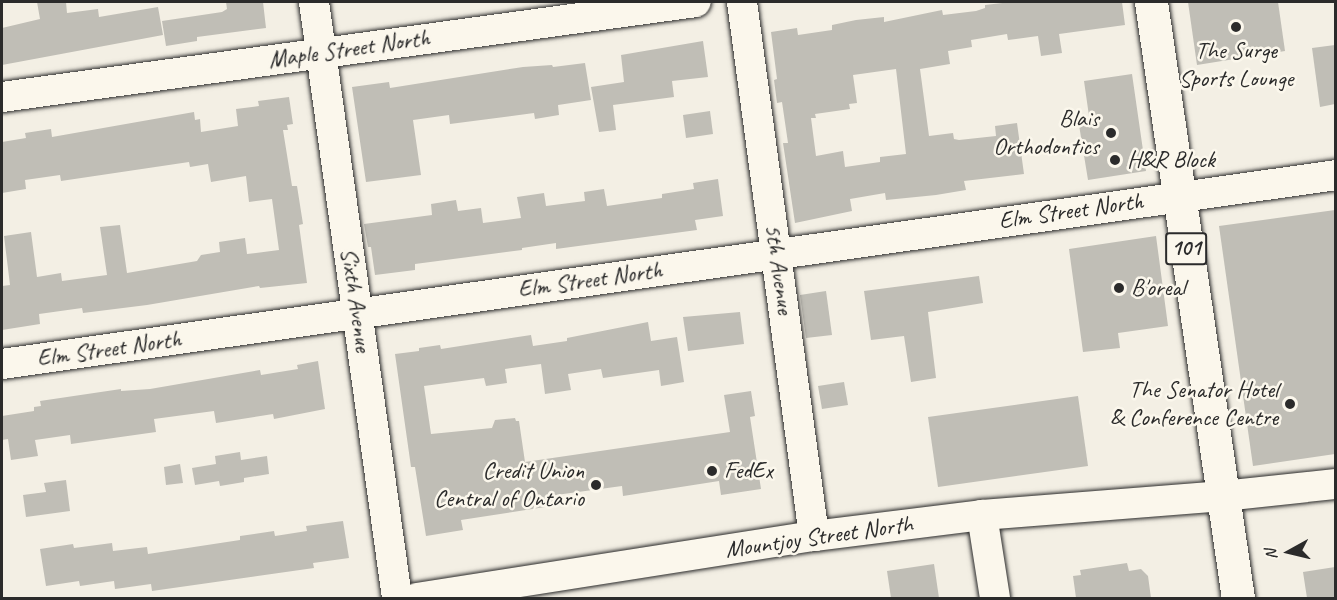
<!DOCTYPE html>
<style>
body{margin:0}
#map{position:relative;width:1337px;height:600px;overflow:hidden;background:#f3efe4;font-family:Caveat,sans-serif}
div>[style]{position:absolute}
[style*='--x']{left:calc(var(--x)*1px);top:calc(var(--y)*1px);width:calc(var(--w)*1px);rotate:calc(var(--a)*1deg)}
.building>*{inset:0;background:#c0beb6}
.roads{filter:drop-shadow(0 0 2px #2b2b2b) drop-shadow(0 0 2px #2b2b2b)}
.minor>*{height:30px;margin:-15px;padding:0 15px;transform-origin:15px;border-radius:15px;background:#fbf7ec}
.major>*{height:33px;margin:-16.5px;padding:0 16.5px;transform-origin:16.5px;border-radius:16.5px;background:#fbf7ec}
.dots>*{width:16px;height:16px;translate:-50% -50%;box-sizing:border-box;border:3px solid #fbf7ec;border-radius:50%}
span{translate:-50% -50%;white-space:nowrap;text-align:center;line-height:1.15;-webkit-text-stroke:5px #fbf7ec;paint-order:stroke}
.shield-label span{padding:2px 4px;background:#fbf7ec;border:2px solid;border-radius:4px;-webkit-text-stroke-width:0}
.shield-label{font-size:22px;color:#2b2b2b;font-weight:700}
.street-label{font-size:24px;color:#2b2b2b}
.poi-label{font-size:24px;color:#2b2b2b}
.right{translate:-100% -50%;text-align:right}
.left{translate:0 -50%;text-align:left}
.frame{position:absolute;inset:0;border:3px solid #2b2b2b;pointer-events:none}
.north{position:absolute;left:1259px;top:522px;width:60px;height:60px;-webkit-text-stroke:4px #fbf7ec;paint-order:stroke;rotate:262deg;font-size:16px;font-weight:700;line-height:24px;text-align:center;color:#2b2b2b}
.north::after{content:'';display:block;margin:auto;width:21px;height:27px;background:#2b2b2b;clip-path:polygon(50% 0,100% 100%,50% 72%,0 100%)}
</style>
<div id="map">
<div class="building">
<i style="clip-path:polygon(37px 2px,66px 2px,67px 13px,98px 9px,99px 17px,158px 7px,163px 35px,2px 65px,2px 28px,40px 19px)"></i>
<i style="clip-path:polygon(226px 2px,263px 2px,266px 28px,197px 37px,197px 41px,166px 46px,162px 21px,222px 12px,227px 9px)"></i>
<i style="clip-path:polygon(evenodd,1011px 2px,1122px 2px,1125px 25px,1059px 34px,1062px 53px,1041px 56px,1038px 36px,1008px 40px,1007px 34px,971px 40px,972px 47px,948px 51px,950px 64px,920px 69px,929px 136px,953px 133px,954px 139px,959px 140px,996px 136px,995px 126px,1017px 123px,1024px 174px,964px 181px,966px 190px,936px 195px,886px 200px,885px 193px,850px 199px,852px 211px,795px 223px,783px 143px,788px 143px,782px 102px,777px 103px,774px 80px,777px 79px,771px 32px,797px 28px,798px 35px,832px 30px,832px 25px,856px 20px,884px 17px,884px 22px,942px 10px,943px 15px,976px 11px,985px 8px,985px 5px,1011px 2px,896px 69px,906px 154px,880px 157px,880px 162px,845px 167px,843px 151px,816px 156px,811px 118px,816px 118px,815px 114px,850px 109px,849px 104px,857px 103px,853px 75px,896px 69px)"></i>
<i style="clip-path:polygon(1188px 2px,1278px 2px,1285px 51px,1197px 65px)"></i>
<i style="clip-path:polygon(703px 41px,708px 77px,672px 81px,674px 97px,613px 105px,616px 130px,599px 132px,591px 87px,624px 82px,621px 55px)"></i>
<i style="clip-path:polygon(1335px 45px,1335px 104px,1320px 107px,1312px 48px)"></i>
<i style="clip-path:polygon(585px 63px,591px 100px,558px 105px,559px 115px,535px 119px,534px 113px,450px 124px,449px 115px,413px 120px,421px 175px,366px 182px,352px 87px,389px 82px,390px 88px,523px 67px,552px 65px,553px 67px)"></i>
<i style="clip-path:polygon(1132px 74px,1146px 171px,1088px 180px,1079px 125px,1090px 123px,1084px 81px)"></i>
<i style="clip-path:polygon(289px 97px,293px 124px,287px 125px,288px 130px,283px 130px,292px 186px,297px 186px,303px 224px,299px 225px,307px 283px,260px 288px,259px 286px,147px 305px,83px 313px,82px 308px,39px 314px,40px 324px,2px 330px,2px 286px,10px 285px,4px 236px,31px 232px,37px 277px,61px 273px,62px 281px,107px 275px,100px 227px,120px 225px,127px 273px,197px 261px,201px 255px,220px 252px,219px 242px,245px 238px,247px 254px,279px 250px,272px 199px,249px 202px,246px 176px,211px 182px,208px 164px,190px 167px,189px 162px,61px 181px,60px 175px,25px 180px,26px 189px,2px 193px,2px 142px,26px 138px,25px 133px,51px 129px,52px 137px,194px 112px,195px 120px,200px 119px,201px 132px,238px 126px,236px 109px,259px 106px,258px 101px)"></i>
<i style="clip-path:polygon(710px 111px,713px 134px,686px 138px,683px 115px)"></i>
<i style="clip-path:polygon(718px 179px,723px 216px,695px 220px,697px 230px,556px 249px,556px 243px,522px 248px,522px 250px,415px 264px,415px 270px,375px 275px,371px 247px,368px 247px,364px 224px,432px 215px,431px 204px,456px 200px,458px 211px,481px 208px,483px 223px,521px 218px,517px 197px,544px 193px,546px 206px,585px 201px,584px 192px,604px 189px,607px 206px,662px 198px,662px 194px,694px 189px,693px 183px)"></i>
<i style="clip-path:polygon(1335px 210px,1335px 454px,1253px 466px,1219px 226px)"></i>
<i style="clip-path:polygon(1156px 236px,1168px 326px,1118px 333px,1120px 348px,1083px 352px,1069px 249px)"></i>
<i style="clip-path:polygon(979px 276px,983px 303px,928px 312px,936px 378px,911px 382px,904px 336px,871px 340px,864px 291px)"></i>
<i style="clip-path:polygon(826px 291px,832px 335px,806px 338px,800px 295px)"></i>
<i style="clip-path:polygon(740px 312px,744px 344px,688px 351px,683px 317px)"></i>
<i style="clip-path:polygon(648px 322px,651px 341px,677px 337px,684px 382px,661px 386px,659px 370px,603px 378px,601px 369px,568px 374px,571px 390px,545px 394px,541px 364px,505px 369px,507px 383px,486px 386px,484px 378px,424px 386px,431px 434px,492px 428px,495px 420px,515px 418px,516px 421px,519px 421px,525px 462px,730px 432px,724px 395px,751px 391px,755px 416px,750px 417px,761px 489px,721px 495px,719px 481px,623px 496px,622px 486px,556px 495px,558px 505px,461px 520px,463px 530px,426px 536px,415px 467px,411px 467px,395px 354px,419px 351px,419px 348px,440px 345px,441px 349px,531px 335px,533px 346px,567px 341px,567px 338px)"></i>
<i style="clip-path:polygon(318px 361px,325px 409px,274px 419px,273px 414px,216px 423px,214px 411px,154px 419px,156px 432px,71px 444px,70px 435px,35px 440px,38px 456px,11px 460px,8px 439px,2px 440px,2px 416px,34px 411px,34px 407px,41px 406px,40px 401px,121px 389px,121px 391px,150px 389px,260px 370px,261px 375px,298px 369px,297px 365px)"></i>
<i style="clip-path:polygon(844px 382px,848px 405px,822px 409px,818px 386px)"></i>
<i style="clip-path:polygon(1078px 396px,1088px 466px,938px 487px,928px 417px)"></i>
<i style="clip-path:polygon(240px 452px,241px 460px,267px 456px,269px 474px,244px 478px,244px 482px,220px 486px,219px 481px,195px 485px,192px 468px,216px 464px,215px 456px)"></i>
<i style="clip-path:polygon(180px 464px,183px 483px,166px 485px,164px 467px)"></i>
<i style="clip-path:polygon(66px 480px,70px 511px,26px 517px,23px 495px,46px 492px,44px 483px)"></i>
<i style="clip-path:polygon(343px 521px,349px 558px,313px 563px,314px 568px,152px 591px,151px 584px,115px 589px,114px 581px,80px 586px,79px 581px,46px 586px,40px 549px,73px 544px,74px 548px,112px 543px,113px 551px,147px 547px,148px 554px,240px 540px,240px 536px,274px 531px,275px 536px,307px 531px,306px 526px)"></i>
<i style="clip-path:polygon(1127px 563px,1129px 571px,1141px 569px,1148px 576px,1151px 598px,1076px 598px,1073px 576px,1081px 575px,1080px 570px)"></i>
<i style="clip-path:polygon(934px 564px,939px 598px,891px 598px,887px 571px)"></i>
<i style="clip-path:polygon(1335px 567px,1335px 598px,1307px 598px,1303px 572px)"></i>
</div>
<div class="roads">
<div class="minor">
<i style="--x:314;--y:2;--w:602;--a:82.07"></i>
<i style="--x:742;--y:2;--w:539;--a:82.32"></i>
<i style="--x:2;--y:97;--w:700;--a:-7.79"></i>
<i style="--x:2;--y:364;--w:1347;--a:-8.06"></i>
<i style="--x:982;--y:515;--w:84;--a:81.1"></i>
<i style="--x:417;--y:598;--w:402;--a:-8.9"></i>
<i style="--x:814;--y:536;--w:169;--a:-7.1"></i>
<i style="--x:982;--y:515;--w:242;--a:-4.5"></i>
<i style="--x:1223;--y:496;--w:114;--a:-6.1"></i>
</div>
<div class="major">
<i style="--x:1151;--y:2;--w:602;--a:81.7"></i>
</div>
</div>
<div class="dots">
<i style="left:1236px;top:27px;background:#2b2b2b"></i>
<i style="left:1111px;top:133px;background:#2b2b2b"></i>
<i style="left:1115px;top:160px;background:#2b2b2b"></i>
<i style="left:1119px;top:288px;background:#2b2b2b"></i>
<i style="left:1290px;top:404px;background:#2b2b2b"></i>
<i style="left:712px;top:471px;background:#2b2b2b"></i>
<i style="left:596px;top:485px;background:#2b2b2b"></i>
</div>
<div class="shield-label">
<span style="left:1186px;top:249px">101</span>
</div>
<div class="street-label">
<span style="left:349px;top:49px;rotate:-8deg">Maple Street North</span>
<span style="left:1071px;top:211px;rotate:-8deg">Elm Street North</span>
<span style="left:779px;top:269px;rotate:82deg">5th Avenue</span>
<span style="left:590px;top:280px;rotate:-8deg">Elm Street North</span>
<span style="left:356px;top:300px;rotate:82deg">Sixth Avenue</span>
<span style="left:109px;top:349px;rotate:-8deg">Elm Street North</span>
<span style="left:819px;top:537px;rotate:-8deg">Mountjoy Street North</span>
</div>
<div class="poi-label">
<span style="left:1236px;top:65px">The Surge<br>Sports Lounge</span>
<span class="right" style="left:1099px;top:133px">Blais<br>Orthodontics</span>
<span class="left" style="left:1127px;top:160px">H&amp;R Block</span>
<span class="left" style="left:1131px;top:288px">B'oreal</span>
<span class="right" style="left:1278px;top:404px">The Senator Hotel<br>&amp; Conference Centre</span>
<span class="right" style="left:584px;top:485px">Credit Union<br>Central of Ontario</span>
<span class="left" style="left:724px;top:471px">FedEx</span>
</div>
<div class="frame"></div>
<div class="north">N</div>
</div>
